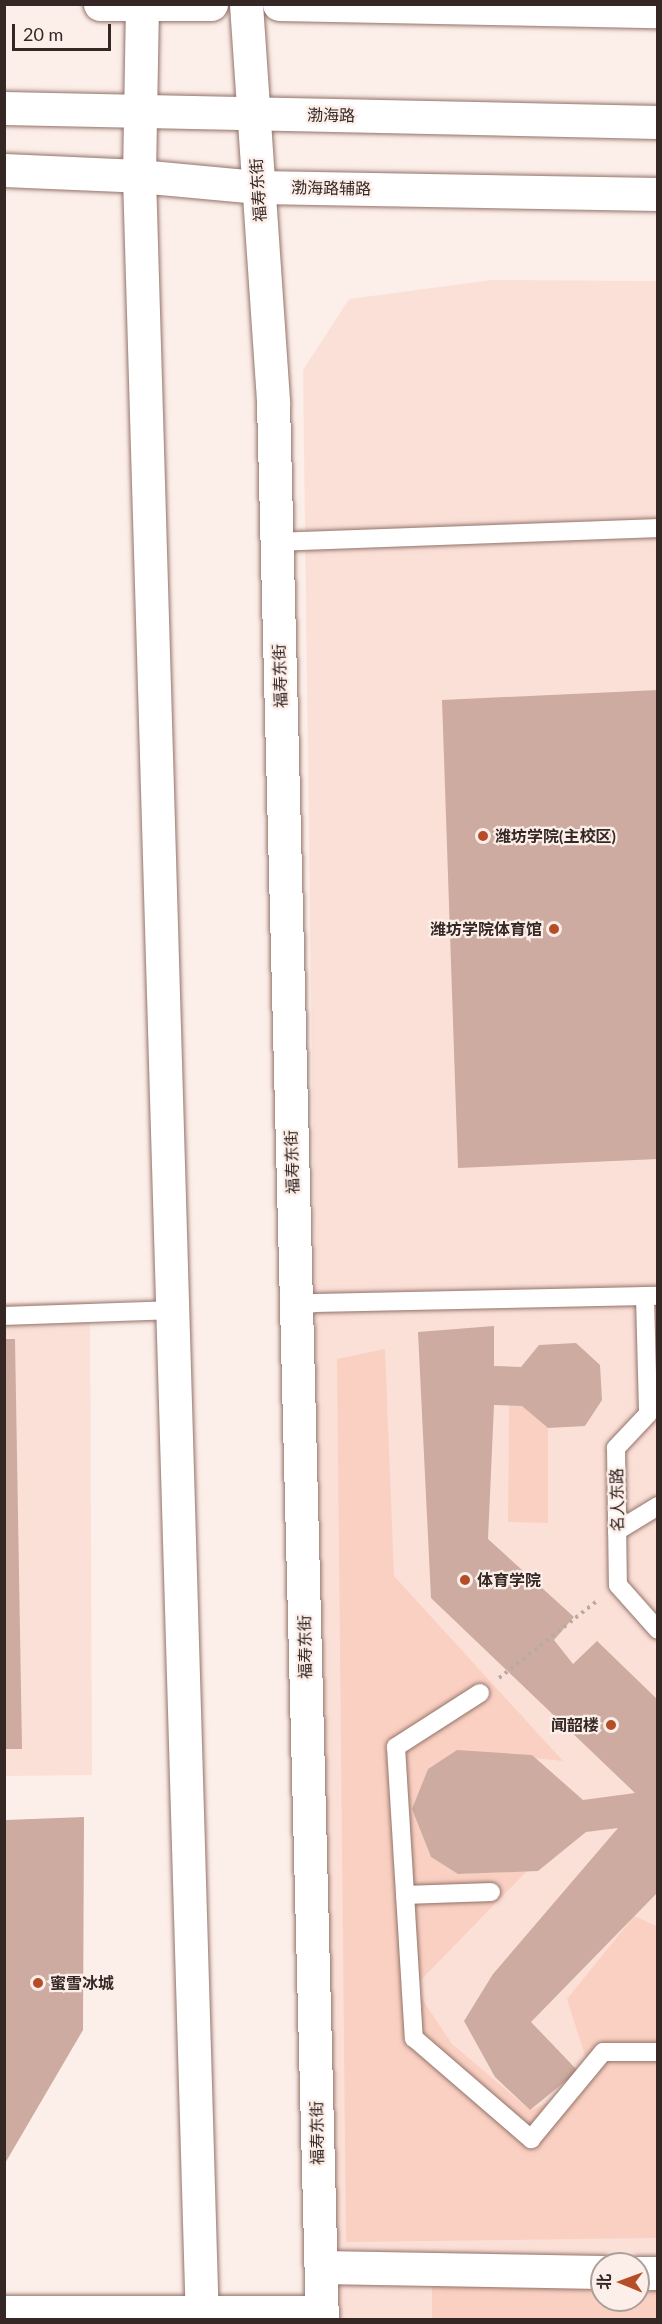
<!DOCTYPE html>
<meta charset="utf-8">
<style>
body{margin:0}
#map{position:relative;width:662px;height:2324px;overflow:hidden;background:#fceee9;font-family:Lato,"Noto Sans SC",sans-serif}
div>[style]{position:absolute}
[style*='--x']{left:calc(var(--x)*1px);top:calc(var(--y)*1px);width:calc(var(--w)*1px);rotate:calc(var(--a)*1deg)}
.built>*{inset:0;background:#fbe0d8}
.green>*{inset:0;background:#fad0c2}
.building>*{inset:0;background:#cdaba0}
.path>*{height:4px;margin-top:-2px;transform-origin:0;background:repeating-linear-gradient(90deg,#b8aba6 0 3px,transparent 0 7.5px)}
.roads{filter:drop-shadow(0 0 2px #937369) drop-shadow(0 0 2px #937369)}
.service>*{height:18px;margin:-9px;padding:0 9px;transform-origin:9px;border-radius:9px;background:#fff}
.minor>*{height:33px;margin:-16.5px;padding:0 16.5px;transform-origin:16.5px;border-radius:16.5px;background:#fff}
.tertiary>*{height:33px;margin:-16.5px;padding:0 16.5px;transform-origin:16.5px;border-radius:16.5px;background:#fff}
.primary>*{height:33px;margin:-16.5px;padding:0 16.5px;transform-origin:16.5px;border-radius:16.5px;background:#fff}
.trunk>*{height:33px;margin:-16.5px;padding:0 16.5px;transform-origin:16.5px;border-radius:16.5px;background:#fff}
.dots>*{width:16px;height:16px;translate:-50% -50%;box-sizing:border-box;border:3px solid #fceee9;border-radius:50%}
span{translate:-50% -50%;white-space:nowrap;text-align:center;line-height:1.15;-webkit-text-stroke:4.5px #fceee9;paint-order:stroke}
.street-label{font-size:16px;color:#352824}
.poi-label{font-size:16px;color:#352824;font-weight:700}
.left{translate:0 -50%;text-align:left}
.right{translate:-100% -50%;text-align:right}
.frame{position:absolute;inset:0;border:6px solid #352824;pointer-events:none}
.north{position:absolute;left:590px;top:2252px;width:60px;height:60px;box-sizing:border-box;background:#fceee9;border:2px solid #ac9f9a;border-radius:50%;rotate:271deg;font-size:16px;font-weight:700;line-height:24px;text-align:center;color:#352824}
.north::after{content:'';display:block;margin:auto;width:21px;height:27px;background:#b54d29;clip-path:polygon(50% 0,100% 100%,50% 72%,0 100%)}
.scale{position:absolute;left:12px;top:24px;width:99px;height:27px;box-sizing:border-box;border:3px solid #352824;border-top:0;padding-left:8px;font-size:18px;line-height:21px;white-space:nowrap;color:#352824;-webkit-text-stroke:4px #fceee9;paint-order:stroke}
</style>
<div id="map">
<div class="built">
<i style="clip-path:polygon(evenodd,492px 280px,657px 281px,657px 2319px,337px 2319px,315px 1303px,303px 370px,349px 299px,492px 280px,602px 2264px,638px 2264px,638px 2300px,602px 2300px,602px 2264px)"></i>
<i style="clip-path:polygon(90px 1302px,92px 1775px,5px 1776px,4px 1303px)"></i>
</div>
<div class="green">
<i style="clip-path:polygon(385px 1349px,394px 1576px,563px 1761px,457px 1750px,428px 1769px,412px 1809px,431px 1857px,458px 1874px,527px 1871px,414px 1987px,452px 2044px,530px 2110px,576px 2091px,586px 2059px,567px 1999px,634px 1916px,657px 1926px,657px 2238px,346px 2242px,337px 1359px)"></i>
<i style="clip-path:polygon(509px 1405px,522px 1406px,548px 1428px,548px 1523px,508px 1522px)"></i>
<i style="clip-path:polygon(432px 2279px,602px 2286px,602px 2300px,638px 2300px,638px 2287px,657px 2288px,657px 2319px,432px 2320px)"></i>
</div>
<div class="building">
<i style="clip-path:polygon(658px 690px,658px 1159px,458px 1168px,442px 700px)"></i>
<i style="clip-path:polygon(494px 1326px,494px 1366px,521px 1367px,539px 1345px,576px 1343px,600px 1365px,602px 1400px,585px 1426px,548px 1428px,522px 1406px,494px 1405px,488px 1539px,574px 1617px,554px 1640px,573px 1664px,597px 1641px,658px 1700px,658px 1892px,531px 2022px,578px 2071px,530px 2110px,495px 2077px,464px 2021px,493px 1974px,618px 1828px,586px 1832px,538px 1871px,458px 1874px,431px 1857px,412px 1809px,428px 1769px,457px 1750px,532px 1755px,583px 1800px,635px 1793px,431px 1598px,418px 1332px)"></i>
<i style="clip-path:polygon(4px 1339px,15px 1339px,22px 1749px,4px 1749px)"></i>
<i style="clip-path:polygon(84px 1817px,83px 2030px,4px 2165px,6px 1820px)"></i>
</div>
<div class="path">
<i style="--x:499;--y:1678;--w:125;--a:-38.2"></i>
</div>
<div class="roads">
<div class="service">
<i style="--x:276;--y:542;--w:382;--a:-2.1"></i>
<i style="--x:645;--y:1297;--w:117;--a:88.5"></i>
<i style="--x:648;--y:1414;--w:47;--a:133.3"></i>
<i style="--x:616;--y:1448;--w:137;--a:89.2"></i>
<i style="--x:618;--y:1585;--w:60;--a:48.4"></i>
<i style="--x:296;--y:1306;--w:19;--a:-9"></i>
<i style="--x:315;--y:1303;--w:343;--a:-1.2"></i>
<i style="--x:4;--y:1316;--w:170;--a:-2"></i>
<i style="--x:617;--y:1531;--w:48;--a:-31.4"></i>
<i style="--x:480;--y:1693;--w:100;--a:147.3"></i>
<i style="--x:396;--y:1747;--w:292;--a:86.5"></i>
<i style="--x:414;--y:2038;--w:155;--a:40.8"></i>
<i style="--x:531;--y:2139;--w:113;--a:-50.4"></i>
<i style="--x:603;--y:2052;--w:55;--a:0"></i>
<i style="--x:405;--y:1895;--w:86;--a:-2"></i>
</div>
<div class="minor">
<i style="--x:321;--y:2267;--w:281;--a:1"></i>
<i style="--x:638;--y:2273;--w:20;--a:0"></i>
</div>
<div class="tertiary">
<i style="--x:4;--y:2312;--w:318;--a:0"></i>
</div>
<div class="primary">
<i style="--x:142;--y:4;--w:172;--a:91"></i>
<i style="--x:139;--y:176;--w:2145;--a:88.32"></i>
<i style="--x:246;--y:4;--w:399;--a:86.1"></i>
<i style="--x:273;--y:402;--w:1919;--a:88.54"></i>
<i style="--x:4;--y:170;--w:135;--a:2.5"></i>
<i style="--x:139;--y:176;--w:120;--a:5.3"></i>
<i style="--x:258;--y:187;--w:400;--a:1"></i>
</div>
<div class="trunk">
<i style="--x:100;--y:4;--w:111;--a:0"></i>
<i style="--x:279;--y:4;--w:379;--a:1.1"></i>
<i style="--x:4;--y:108;--w:654;--a:1.23"></i>
</div>
</div>
<div class="dots">
<i style="left:483px;top:836px;background:#b54d29"></i>
<i style="left:554px;top:929px;background:#b54d29"></i>
<i style="left:465px;top:1580px;background:#b54d29"></i>
<i style="left:611px;top:1725px;background:#b54d29"></i>
<i style="left:38px;top:1983px;background:#b54d29"></i>
</div>
<div class="street-label">
<span style="left:331px;top:115px;rotate:1deg">渤海路</span>
<span style="left:331px;top:188px;rotate:1deg">渤海路辅路</span>
<span style="left:258px;top:190px;rotate:-94deg">福寿东街</span>
<span style="left:280px;top:676px;rotate:-92deg">福寿东街</span>
<span style="left:292px;top:1162px;rotate:-92deg">福寿东街</span>
<span style="left:617px;top:1500px;rotate:-91deg">名人东路</span>
<span style="left:305px;top:1647px;rotate:-91deg">福寿东街</span>
<span style="left:317px;top:2133px;rotate:-91deg">福寿东街</span>
</div>
<div class="poi-label">
<span class="left" style="left:495px;top:836px">潍坊学院(主校区)</span>
<span class="right" style="left:542px;top:929px">潍坊学院体育馆</span>
<span class="left" style="left:477px;top:1580px">体育学院</span>
<span class="right" style="left:599px;top:1725px">闻韶楼</span>
<span class="left" style="left:50px;top:1983px">蜜雪冰城</span>
</div>
<div class="frame"></div>
<div class="north">北</div>
<div class="scale">20 m</div>
</div>
